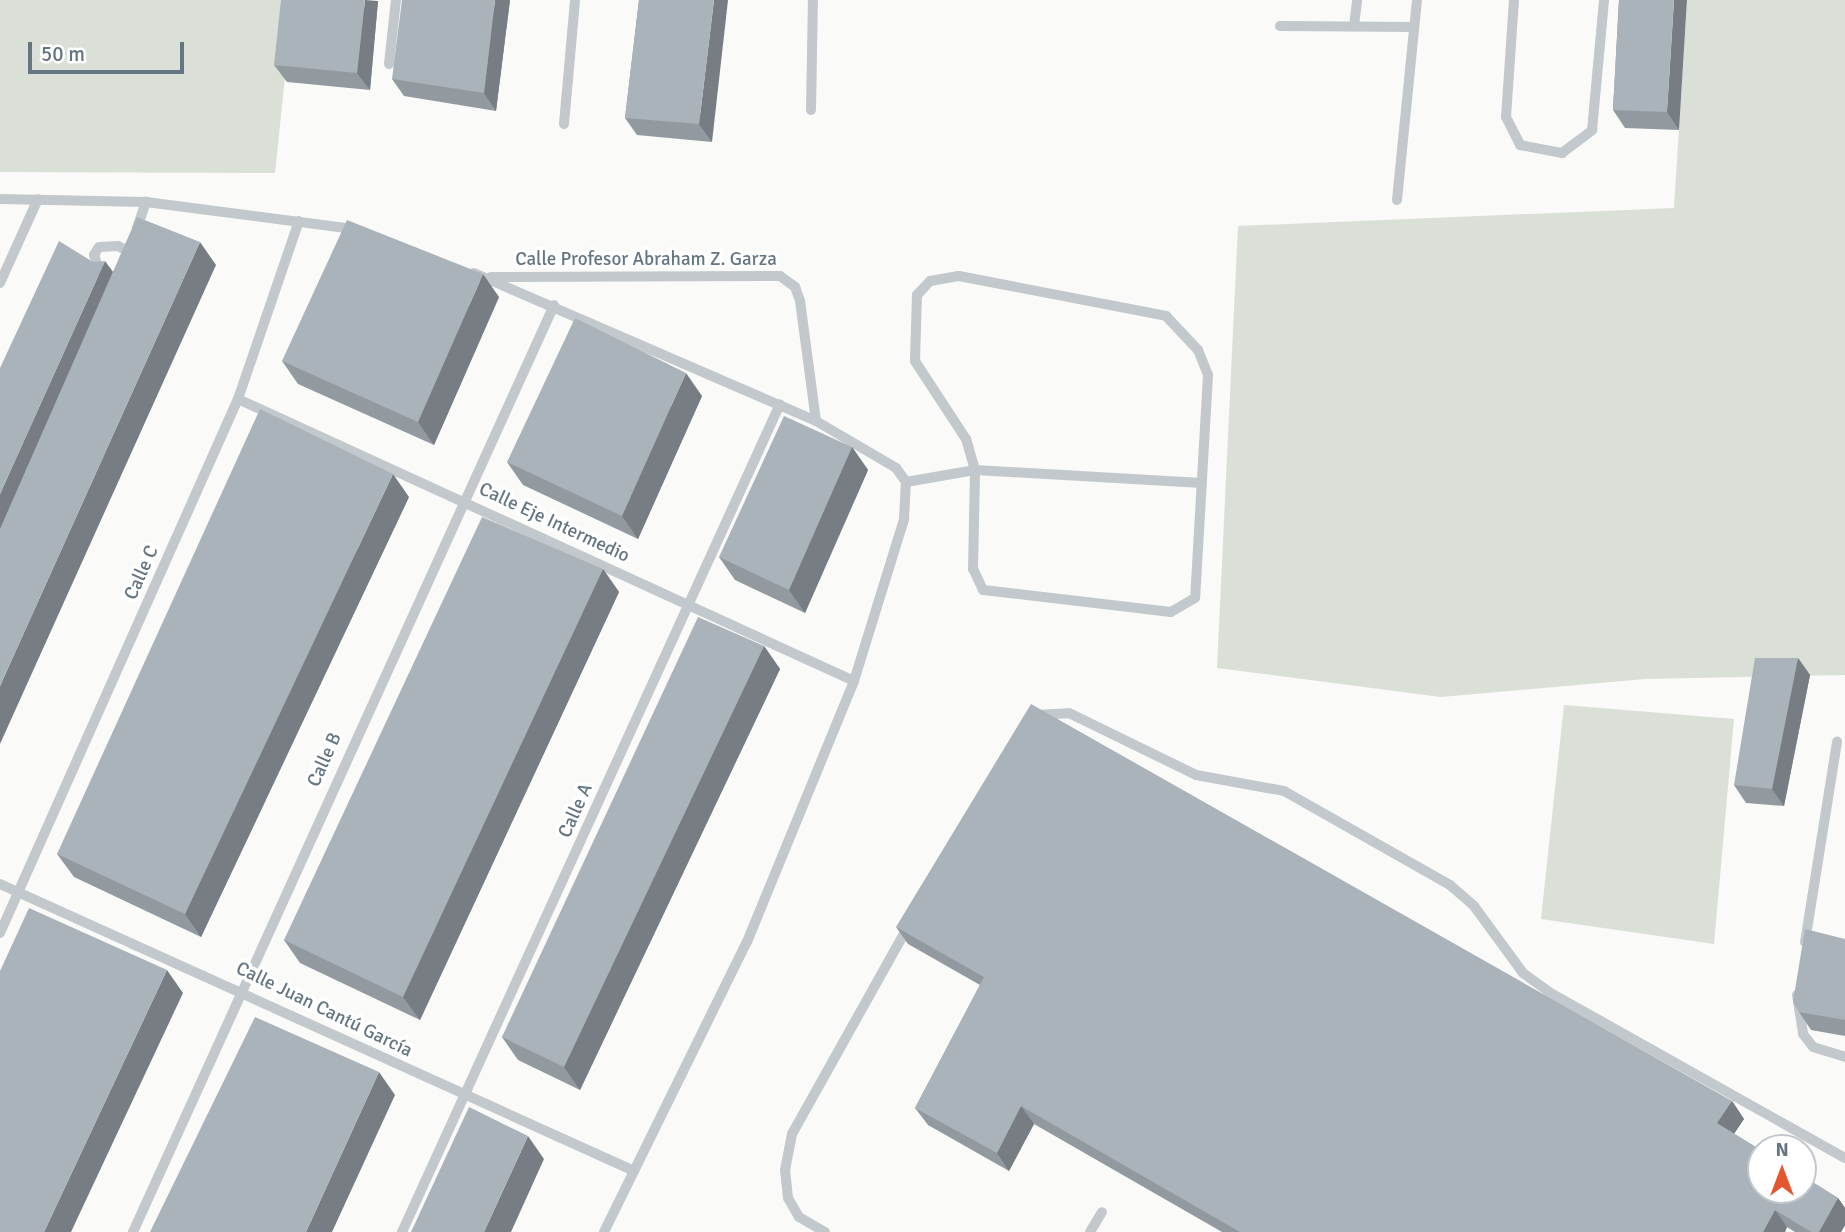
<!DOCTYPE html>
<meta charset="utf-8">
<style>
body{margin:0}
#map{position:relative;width:1845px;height:1232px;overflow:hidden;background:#fafaf8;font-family:Signika,sans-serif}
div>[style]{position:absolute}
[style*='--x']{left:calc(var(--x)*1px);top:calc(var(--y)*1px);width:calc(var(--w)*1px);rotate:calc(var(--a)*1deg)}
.green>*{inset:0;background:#dadfd7}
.service>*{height:10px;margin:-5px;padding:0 5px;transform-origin:5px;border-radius:5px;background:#c3c8cc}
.service-bridge>*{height:10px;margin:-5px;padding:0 5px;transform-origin:5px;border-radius:5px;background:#c3c8cc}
.wall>*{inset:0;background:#929a9f}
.shaded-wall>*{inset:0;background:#777d82}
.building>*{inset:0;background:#aab3b9}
span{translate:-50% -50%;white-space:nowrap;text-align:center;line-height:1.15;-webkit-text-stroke:7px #fff;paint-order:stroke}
.street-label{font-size:19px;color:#657683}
.north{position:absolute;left:1747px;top:1134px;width:70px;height:70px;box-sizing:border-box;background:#fff;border:2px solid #c1c8cd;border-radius:50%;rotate:0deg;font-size:19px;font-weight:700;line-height:28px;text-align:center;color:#657683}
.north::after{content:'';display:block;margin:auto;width:24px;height:32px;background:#e4572e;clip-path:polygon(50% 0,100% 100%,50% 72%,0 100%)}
.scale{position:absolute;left:28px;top:42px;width:156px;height:32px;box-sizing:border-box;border:4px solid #657683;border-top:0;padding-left:9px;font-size:21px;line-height:24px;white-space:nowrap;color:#657683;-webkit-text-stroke:5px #fff;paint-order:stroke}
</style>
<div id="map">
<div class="green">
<i style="clip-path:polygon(0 0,293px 0,275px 173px,0 172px)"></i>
<i style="clip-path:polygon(1687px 0,1845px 0,1845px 675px,1645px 679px,1441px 697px,1217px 668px,1238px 226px,1674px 208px)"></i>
<i style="clip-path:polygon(1564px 705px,1734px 719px,1714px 944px,1541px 919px)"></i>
</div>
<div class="service">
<i style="--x:1514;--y:0;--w:117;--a:93.9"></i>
<i style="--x:1506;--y:117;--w:31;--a:63"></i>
<i style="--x:1520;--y:145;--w:43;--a:10.8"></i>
<i style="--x:1562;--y:153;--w:38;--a:-37"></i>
<i style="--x:1592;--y:130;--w:131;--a:-84.7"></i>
<i style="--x:1280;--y:26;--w:134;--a:0.4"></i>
<i style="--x:1354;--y:26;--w:26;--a:-83"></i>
<i style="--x:389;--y:64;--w:64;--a:-83.8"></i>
<i style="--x:811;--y:110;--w:110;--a:-89"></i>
<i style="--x:564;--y:124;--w:124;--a:-84.9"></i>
<i style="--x:0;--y:199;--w:146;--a:1.2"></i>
<i style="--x:146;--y:202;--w:211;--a:7.4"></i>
<i style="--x:1397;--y:200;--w:201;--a:-84.3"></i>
<i style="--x:137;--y:228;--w:28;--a:-71"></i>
<i style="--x:474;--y:273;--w:373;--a:23.4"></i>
<i style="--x:816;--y:421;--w:93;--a:30.4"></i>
<i style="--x:896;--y:468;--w:17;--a:54"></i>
<i style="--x:959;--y:276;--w:211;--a:10.9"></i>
<i style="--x:1166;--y:316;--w:47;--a:46.7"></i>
<i style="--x:1198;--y:350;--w:27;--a:68"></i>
<i style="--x:1208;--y:375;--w:223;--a:93.3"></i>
<i style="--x:1195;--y:598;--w:28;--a:150"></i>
<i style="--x:1171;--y:612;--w:189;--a:-173.3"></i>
<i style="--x:983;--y:590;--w:23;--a:-115"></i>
<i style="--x:973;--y:569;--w:99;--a:-88.8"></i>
<i style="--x:975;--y:470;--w:32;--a:-106"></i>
<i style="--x:966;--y:439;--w:93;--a:-123.2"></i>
<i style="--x:915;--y:361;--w:66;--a:-88.3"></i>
<i style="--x:917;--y:295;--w:19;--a:-47"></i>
<i style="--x:930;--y:281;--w:29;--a:-10"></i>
<i style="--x:491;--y:277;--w:289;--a:-0.2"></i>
<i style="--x:780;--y:276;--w:19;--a:36"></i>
<i style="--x:795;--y:287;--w:15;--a:70"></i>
<i style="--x:800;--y:301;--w:121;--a:82.4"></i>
<i style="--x:0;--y:283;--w:92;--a:-65.7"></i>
<i style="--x:238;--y:399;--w:677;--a:24.6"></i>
<i style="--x:906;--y:482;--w:70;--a:-9.9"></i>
<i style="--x:975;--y:470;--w:227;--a:3.3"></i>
<i style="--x:1034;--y:715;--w:35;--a:-3"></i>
<i style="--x:1069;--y:713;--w:141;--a:26"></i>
<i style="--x:1196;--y:775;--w:89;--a:10.3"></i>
<i style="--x:1284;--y:791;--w:191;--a:29.5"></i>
<i style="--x:1450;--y:885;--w:32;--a:41"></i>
<i style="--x:1474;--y:906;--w:83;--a:53.8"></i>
<i style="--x:1523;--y:973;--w:32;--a:36"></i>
<i style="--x:1549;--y:992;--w:339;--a:29.3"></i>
<i style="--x:0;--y:884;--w:694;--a:24.35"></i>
<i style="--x:0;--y:933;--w:585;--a:-65.98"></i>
<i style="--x:238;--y:399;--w:188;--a:-71.1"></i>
<i style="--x:1805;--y:942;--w:203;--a:-80.9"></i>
<i style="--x:1797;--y:995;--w:39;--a:81"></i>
<i style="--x:1803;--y:1034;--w:16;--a:52"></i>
<i style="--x:1813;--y:1047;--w:34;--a:17"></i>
<i style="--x:133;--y:1232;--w:1018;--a:-65.57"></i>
<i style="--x:402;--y:1232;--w:910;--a:-65.46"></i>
<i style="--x:604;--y:1232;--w:323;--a:-63.8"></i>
<i style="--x:747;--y:942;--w:282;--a:-67.7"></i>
<i style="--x:854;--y:681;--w:170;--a:-72.8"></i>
<i style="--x:904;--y:519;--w:37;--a:-87"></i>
<i style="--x:825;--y:1232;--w:30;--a:-150"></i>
<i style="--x:799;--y:1217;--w:22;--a:-120"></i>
<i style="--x:788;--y:1198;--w:28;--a:-96"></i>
<i style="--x:785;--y:1170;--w:37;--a:-79"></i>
<i style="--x:792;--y:1134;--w:240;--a:-60.8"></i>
<i style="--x:1090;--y:1232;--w:23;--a:-59"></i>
</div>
<div class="service-bridge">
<i style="--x:100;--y:273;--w:19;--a:-108"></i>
<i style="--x:94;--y:255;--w:9;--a:-58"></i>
<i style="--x:99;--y:247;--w:19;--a:-3"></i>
<i style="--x:118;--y:246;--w:16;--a:27"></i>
</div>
<div class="wall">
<i style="clip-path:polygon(510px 0,496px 111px,404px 96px,392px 79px)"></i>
<i style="clip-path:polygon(639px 0,712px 142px,637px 135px,625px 118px)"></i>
<i style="clip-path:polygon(1619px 0,1679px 130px,1625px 128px,1613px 110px)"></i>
<i style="clip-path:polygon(378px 1px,370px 90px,287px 82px,274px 65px)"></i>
<i style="clip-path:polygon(499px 297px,434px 445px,298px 384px,282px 361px)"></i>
<i style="clip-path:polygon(702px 396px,638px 539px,523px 485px,507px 462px)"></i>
<i style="clip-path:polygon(852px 447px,868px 470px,805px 613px,735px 580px,719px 557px)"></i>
<i style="clip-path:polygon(409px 497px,201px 937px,74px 877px,57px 854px)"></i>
<i style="clip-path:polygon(603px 569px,619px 592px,420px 1020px,300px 963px,284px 940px)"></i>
<i style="clip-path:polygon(764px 646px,780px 669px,580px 1090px,518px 1060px,502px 1037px)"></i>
<i style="clip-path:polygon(1798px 658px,1810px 675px,1784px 806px,1746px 803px,1734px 785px)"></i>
<i style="clip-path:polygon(896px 927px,1732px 1101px,1744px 1119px,1734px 1134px,1838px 1198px,1845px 1208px,1845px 1225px,1841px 1232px,1795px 1232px,1787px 1227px,1785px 1232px,1222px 1232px,1034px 1124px,1009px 1171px,928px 1125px,915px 1108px,980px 985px,908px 944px)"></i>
<i style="clip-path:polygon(1845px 939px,1845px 1036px,1811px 1030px,1799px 1012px)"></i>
</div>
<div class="shaded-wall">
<i style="clip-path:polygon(365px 0,378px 1px,370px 90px,357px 73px)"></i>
<i style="clip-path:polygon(495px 0,510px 0,496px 111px,484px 93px)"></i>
<i style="clip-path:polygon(714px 0,728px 0,712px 142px,699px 124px)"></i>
<i style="clip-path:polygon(1674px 0,1687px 0,1679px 130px,1667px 112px)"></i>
<i style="clip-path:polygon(200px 242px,216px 265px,0 744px,0 686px)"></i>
<i style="clip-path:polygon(105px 261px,122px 284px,0 552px,0 494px)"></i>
<i style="clip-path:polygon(483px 274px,499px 297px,434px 445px,418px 422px)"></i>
<i style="clip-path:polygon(686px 373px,702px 396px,638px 539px,622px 516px)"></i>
<i style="clip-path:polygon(852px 447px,868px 470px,805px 613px,789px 590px)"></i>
<i style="clip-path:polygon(393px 474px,409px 497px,201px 937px,185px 914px)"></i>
<i style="clip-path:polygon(603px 569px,619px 592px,420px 1020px,403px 997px)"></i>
<i style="clip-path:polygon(764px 646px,780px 669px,580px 1090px,564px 1067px)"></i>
<i style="clip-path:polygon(1798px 658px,1810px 675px,1784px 806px,1772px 789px)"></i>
<i style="clip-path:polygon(167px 970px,183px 993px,71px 1232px,44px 1232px)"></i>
<i style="clip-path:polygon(379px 1072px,395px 1095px,332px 1232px,306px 1232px)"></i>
<i style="clip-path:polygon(1732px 1101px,1744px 1119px,1729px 1141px,1717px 1123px)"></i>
<i style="clip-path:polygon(1021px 1106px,1034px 1124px,1009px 1171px,997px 1153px)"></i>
<i style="clip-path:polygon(528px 1136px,544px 1159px,511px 1232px,484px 1232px)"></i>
<i style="clip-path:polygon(1838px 1198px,1845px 1208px,1845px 1225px,1841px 1232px,1819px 1232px)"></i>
<i style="clip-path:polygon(1775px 1210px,1787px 1227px,1785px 1232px,1763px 1232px)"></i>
</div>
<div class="building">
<i style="clip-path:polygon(281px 0,365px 0,357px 73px,274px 65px)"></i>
<i style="clip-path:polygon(402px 0,495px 0,484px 93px,392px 79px)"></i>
<i style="clip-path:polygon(639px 0,714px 0,699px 124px,625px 118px)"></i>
<i style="clip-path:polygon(1619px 0,1674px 0,1667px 112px,1613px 110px)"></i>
<i style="clip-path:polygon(137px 217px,200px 242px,0 686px,0 529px)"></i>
<i style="clip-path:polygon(347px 220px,483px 274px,418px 422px,282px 361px)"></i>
<i style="clip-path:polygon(59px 241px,93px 262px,105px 261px,0 494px,0 368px)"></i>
<i style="clip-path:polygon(575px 318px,686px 373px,622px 516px,507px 462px)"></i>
<i style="clip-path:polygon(260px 409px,393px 474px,185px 914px,57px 854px)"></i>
<i style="clip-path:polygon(784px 416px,852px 447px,789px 590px,719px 557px)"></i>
<i style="clip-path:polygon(482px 517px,603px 569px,403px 997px,284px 940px)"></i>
<i style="clip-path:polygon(698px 617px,764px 646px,564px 1067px,502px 1037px)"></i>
<i style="clip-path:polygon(1755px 658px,1798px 658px,1772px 789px,1734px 785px)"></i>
<i style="clip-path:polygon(1031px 704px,1732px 1101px,1717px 1123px,1761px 1150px,1761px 1190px,1803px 1190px,1803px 1176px,1838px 1198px,1819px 1232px,1811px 1232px,1775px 1210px,1763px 1232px,1240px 1232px,1021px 1106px,997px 1153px,915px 1108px,984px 977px,896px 927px)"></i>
<i style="clip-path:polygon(29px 908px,167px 970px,44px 1232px,0 1232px,0 971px)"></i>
<i style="clip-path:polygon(1805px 929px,1845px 939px,1845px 1020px,1799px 1012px,1793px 1002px)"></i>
<i style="clip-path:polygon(255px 1017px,379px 1072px,306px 1232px,150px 1232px)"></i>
<i style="clip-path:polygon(469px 1107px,528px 1136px,484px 1232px,411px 1232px)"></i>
</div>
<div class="street-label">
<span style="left:646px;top:260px">Calle Profesor Abraham Z. Garza</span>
<span style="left:554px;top:523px;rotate:25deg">Calle Eje Intermedio</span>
<span style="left:142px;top:573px;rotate:-66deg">Calle C</span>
<span style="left:325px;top:760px;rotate:-66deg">Calle B</span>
<span style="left:576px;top:811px;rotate:-66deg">Calle A</span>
<span style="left:324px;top:1010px;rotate:26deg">Calle Juan Cantú García</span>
</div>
<div class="north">N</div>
<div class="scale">50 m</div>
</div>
